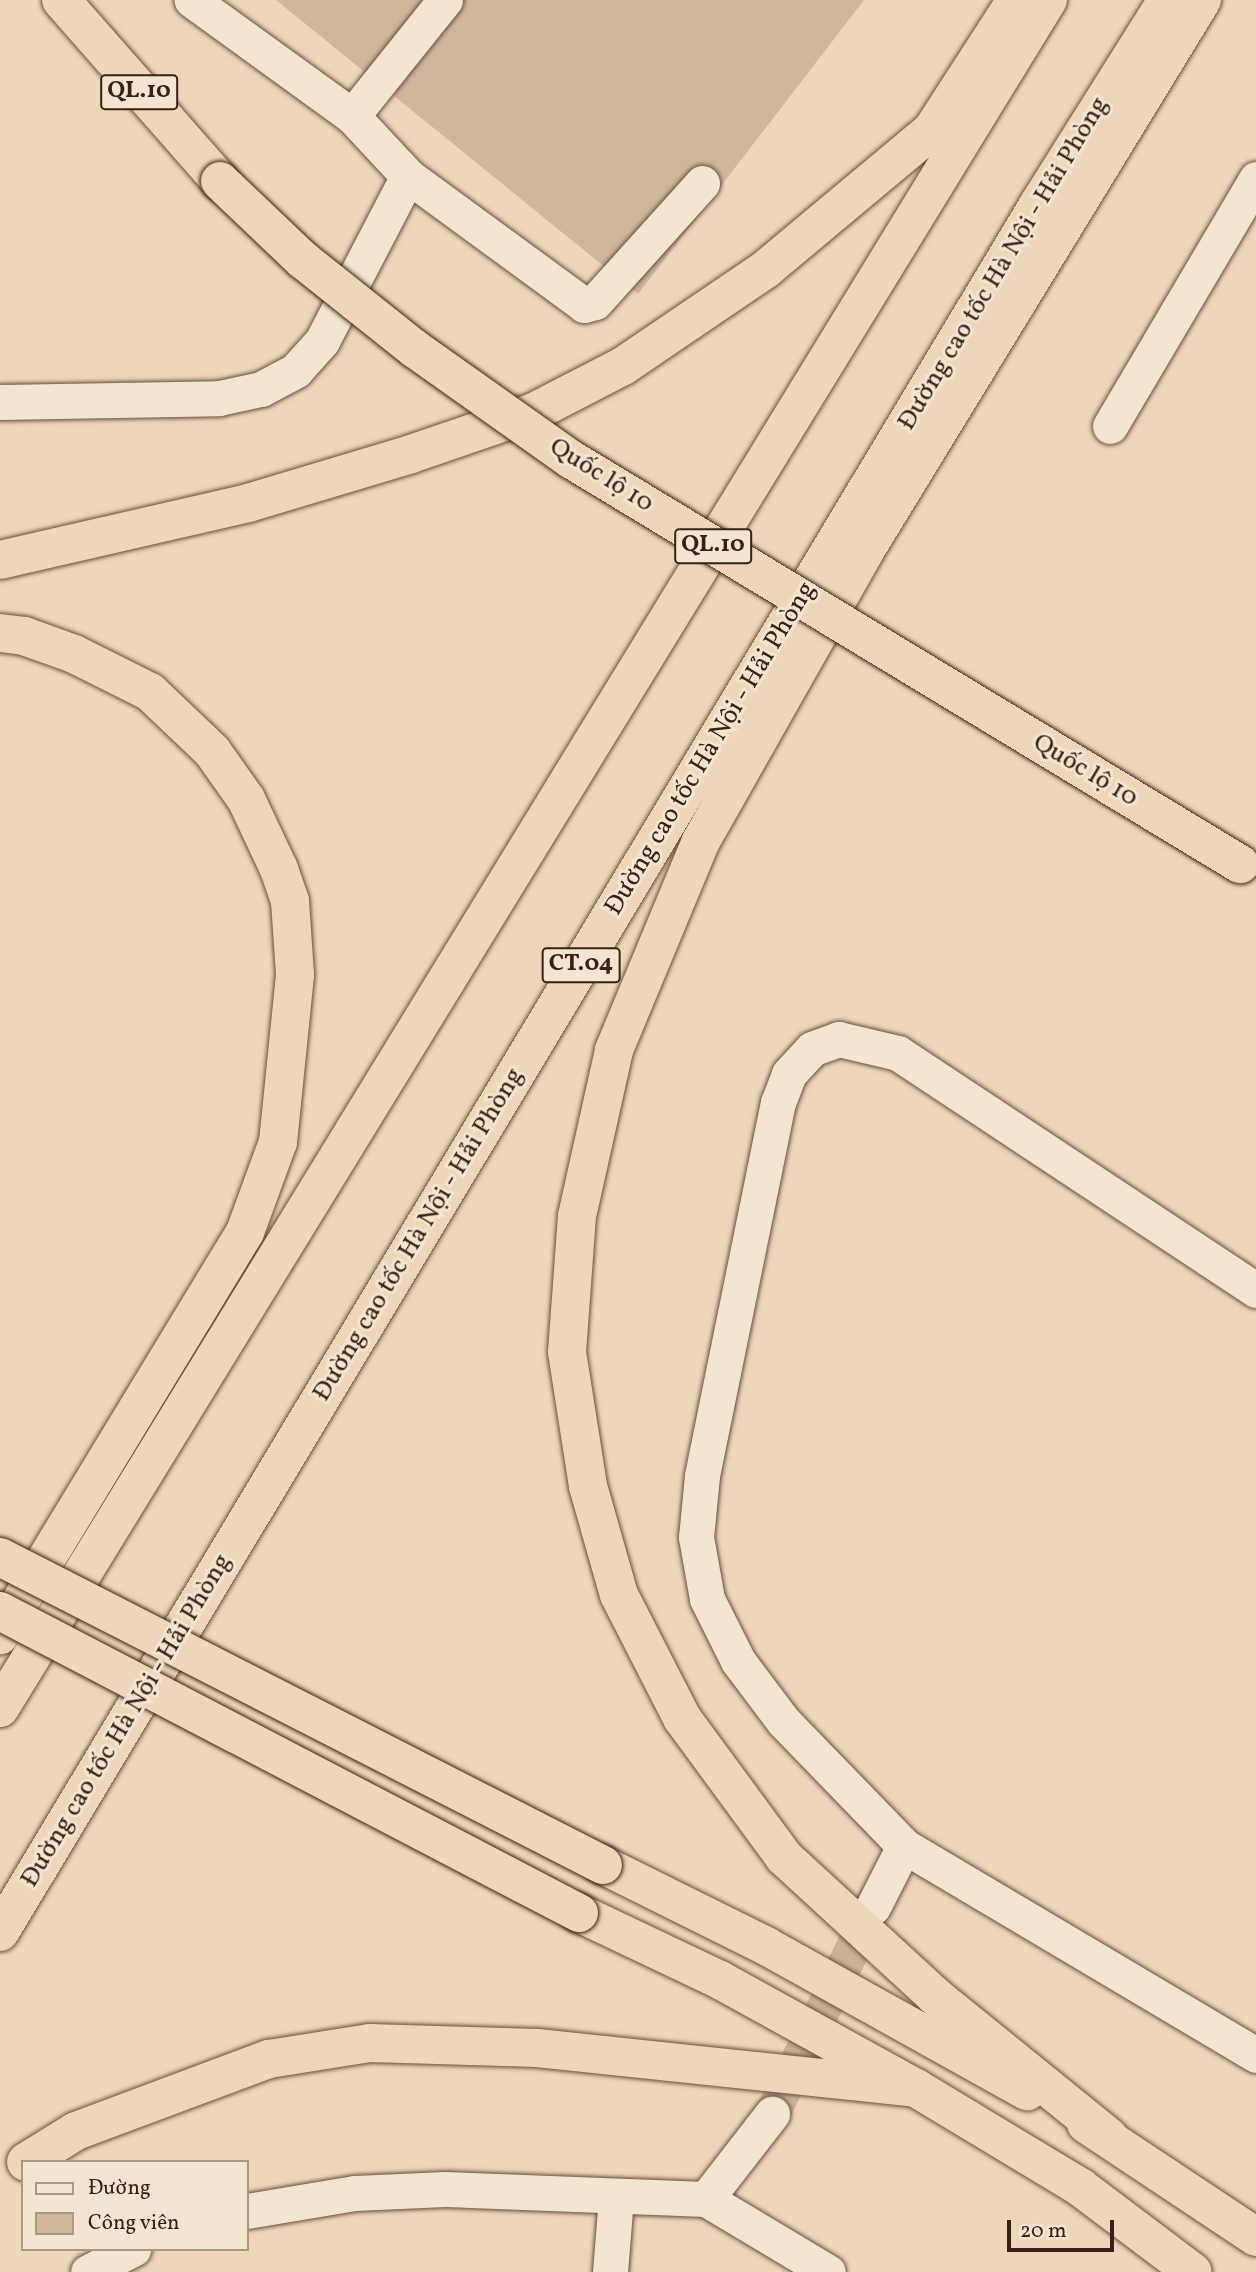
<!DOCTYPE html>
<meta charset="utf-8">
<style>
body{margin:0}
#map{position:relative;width:1256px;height:2272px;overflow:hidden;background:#ecd7b8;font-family:Vollkorn,serif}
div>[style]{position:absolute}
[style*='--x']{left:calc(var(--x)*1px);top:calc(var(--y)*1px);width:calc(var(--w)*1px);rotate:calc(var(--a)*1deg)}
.green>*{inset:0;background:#cdb89c}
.minor-tunnel>*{height:35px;margin-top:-17.5px;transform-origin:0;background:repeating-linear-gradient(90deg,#c8b397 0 35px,transparent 0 53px)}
.roads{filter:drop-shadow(0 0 2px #644e3d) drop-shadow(0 0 2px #644e3d)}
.minor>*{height:35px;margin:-17.5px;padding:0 17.5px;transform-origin:17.5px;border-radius:17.5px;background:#f3e5d1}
.highway>*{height:38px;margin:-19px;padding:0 19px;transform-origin:19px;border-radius:19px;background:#ecd7b8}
.bridges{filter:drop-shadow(0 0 2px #372114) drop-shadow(0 0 2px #372114)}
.highway-bridge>*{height:38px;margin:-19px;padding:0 19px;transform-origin:19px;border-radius:19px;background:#ecd7b8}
span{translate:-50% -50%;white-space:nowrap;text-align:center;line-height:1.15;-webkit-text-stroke:6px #f3e5d1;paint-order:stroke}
.shield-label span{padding:2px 5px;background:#f3e5d1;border:2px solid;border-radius:5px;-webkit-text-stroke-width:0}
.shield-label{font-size:24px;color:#372114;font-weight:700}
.street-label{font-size:26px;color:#372114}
.legend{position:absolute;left:21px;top:2160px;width:228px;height:91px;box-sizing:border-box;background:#f3e5d1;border:2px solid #a89785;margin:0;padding:9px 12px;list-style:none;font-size:21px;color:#372114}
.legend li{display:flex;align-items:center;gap:14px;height:35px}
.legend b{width:35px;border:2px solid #a89785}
.scale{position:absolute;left:1007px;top:2220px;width:107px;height:32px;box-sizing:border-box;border:4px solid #372114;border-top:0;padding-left:9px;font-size:21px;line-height:24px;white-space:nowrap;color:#372114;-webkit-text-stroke:5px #f3e5d1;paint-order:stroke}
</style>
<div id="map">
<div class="green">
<i style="clip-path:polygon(276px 0,864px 0,638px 294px)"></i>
</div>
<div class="minor-tunnel">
<i style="--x:772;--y:2114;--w:230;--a:-64"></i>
</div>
<div class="roads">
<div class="minor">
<i style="--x:352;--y:116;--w:149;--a:-51.3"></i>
<i style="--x:408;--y:176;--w:218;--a:36.2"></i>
<i style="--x:584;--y:305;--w:11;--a:-15"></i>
<i style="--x:595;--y:302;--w:160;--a:-48"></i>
<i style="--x:0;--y:402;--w:219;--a:-1"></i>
<i style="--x:219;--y:398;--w:43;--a:-12.1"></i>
<i style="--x:261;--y:389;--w:40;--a:-28"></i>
<i style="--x:296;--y:370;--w:39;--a:-48"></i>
<i style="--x:322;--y:341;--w:186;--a:-62.5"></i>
<i style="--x:408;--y:176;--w:82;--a:-133"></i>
<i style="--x:352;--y:116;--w:198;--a:-144.1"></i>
<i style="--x:1110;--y:426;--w:287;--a:-59.4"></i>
<i style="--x:1256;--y:1290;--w:429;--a:-146.5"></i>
<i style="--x:898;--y:1053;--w:61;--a:-166.7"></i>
<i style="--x:839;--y:1039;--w:29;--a:160"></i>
<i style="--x:812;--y:1049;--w:34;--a:133"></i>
<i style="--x:789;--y:1074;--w:30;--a:111"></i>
<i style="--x:778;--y:1102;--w:382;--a:101.5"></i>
<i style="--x:702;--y:1476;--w:61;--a:95.6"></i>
<i style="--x:696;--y:1537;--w:63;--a:79.9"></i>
<i style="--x:707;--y:1599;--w:69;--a:63.4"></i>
<i style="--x:738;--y:1661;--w:76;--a:53"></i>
<i style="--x:784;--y:1722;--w:173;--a:45.9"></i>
<i style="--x:904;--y:1846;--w:409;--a:30.7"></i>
<i style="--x:873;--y:1907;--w:68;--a:-63.1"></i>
<i style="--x:706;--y:2199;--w:142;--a:30.9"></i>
<i style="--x:247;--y:2211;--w:109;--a:-9.5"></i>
<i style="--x:355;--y:2193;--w:90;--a:-2.5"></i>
<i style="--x:445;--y:2189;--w:261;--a:2.2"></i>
<i style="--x:706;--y:2199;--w:108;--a:-52.2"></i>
<i style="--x:88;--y:2272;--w:51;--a:-27.1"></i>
<i style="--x:610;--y:2272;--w:74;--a:-85.4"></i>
</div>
<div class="highway">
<i style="--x:61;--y:0;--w:241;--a:48.7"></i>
<i style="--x:0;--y:560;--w:254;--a:-12.9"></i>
<i style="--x:248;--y:503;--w:170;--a:-16.7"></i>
<i style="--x:411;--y:454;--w:130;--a:-18.9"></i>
<i style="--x:534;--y:412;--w:100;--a:-27.3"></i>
<i style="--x:623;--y:366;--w:173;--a:-34.1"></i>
<i style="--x:766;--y:269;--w:217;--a:-39.9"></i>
<i style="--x:932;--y:130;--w:155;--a:-57.1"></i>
<i style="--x:0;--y:633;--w:24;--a:7"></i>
<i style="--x:24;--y:636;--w:53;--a:19.8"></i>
<i style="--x:74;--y:654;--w:85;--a:26.6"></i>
<i style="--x:150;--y:692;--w:86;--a:43.6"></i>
<i style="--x:212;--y:751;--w:59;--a:54.7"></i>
<i style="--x:246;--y:799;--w:77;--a:64.8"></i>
<i style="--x:279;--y:869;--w:34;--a:71"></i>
<i style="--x:290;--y:901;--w:74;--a:86.1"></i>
<i style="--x:295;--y:975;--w:168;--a:95.8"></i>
<i style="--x:278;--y:1142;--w:96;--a:110.1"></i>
<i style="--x:245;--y:1232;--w:472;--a:121.3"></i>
<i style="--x:0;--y:1708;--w:2004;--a:-58.47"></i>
<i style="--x:603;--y:1865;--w:182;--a:26.4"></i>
<i style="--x:766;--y:1946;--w:299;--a:29.1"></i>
<i style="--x:579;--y:1913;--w:156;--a:25.4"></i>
<i style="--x:720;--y:1980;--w:224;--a:28.9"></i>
<i style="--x:916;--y:2088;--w:192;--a:31.1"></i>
<i style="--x:1080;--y:2187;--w:141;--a:37"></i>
<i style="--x:0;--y:1932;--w:2015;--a:-58.99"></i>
<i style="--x:1038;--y:205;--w:242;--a:-57.8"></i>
<i style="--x:1086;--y:2124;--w:204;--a:33.6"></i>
<i style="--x:1109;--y:2137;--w:224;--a:-141"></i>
<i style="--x:935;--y:1996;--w:205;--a:-137.4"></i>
<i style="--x:784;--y:1857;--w:172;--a:-126.3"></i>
<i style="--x:682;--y:1718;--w:138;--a:-117.1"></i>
<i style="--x:619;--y:1595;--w:113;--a:-105.9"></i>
<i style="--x:588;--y:1486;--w:136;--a:-98.9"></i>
<i style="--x:567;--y:1352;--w:136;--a:-85.8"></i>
<i style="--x:577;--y:1216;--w:170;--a:-77.4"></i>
<i style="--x:614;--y:1050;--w:226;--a:-67.4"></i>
<i style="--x:701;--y:841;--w:333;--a:-60.5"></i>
<i style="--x:865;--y:551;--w:646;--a:-58.55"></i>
<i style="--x:26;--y:2162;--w:59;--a:-31.8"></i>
<i style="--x:76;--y:2131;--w:206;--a:-20.5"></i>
<i style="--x:269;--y:2059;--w:102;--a:-9"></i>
<i style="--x:370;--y:2043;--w:167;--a:1.7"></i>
<i style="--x:537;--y:2048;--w:381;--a:6"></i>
</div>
</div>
<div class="bridges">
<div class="highway-bridge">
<i style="--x:220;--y:181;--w:115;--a:43.6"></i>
<i style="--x:303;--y:260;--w:143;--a:38.5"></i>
<i style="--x:415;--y:349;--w:192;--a:35.3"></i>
<i style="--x:572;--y:460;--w:781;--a:31.17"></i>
<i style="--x:0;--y:1557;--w:677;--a:27.06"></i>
<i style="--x:0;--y:1611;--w:653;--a:27.55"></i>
</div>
</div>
<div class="shield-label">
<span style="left:139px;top:92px">QL.10</span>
<span style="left:713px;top:546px">QL.10</span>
<span style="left:581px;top:965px">CT.04</span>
</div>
<div class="street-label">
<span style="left:1004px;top:264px;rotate:-59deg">Đường cao tốc Hà Nội - Hải Phòng</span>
<span style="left:601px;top:476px;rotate:32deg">Quốc lộ 10</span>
<span style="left:711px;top:749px;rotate:-59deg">Đường cao tốc Hà Nội - Hải Phòng</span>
<span style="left:1085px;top:771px;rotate:31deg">Quốc lộ 10</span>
<span style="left:419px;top:1235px;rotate:-59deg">Đường cao tốc Hà Nội - Hải Phòng</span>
<span style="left:127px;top:1721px;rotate:-59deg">Đường cao tốc Hà Nội - Hải Phòng</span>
</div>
<ul class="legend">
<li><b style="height:9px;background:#f3e5d1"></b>Đường</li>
<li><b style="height:19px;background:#cdb89c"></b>Công viên</li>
</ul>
<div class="scale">20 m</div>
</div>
